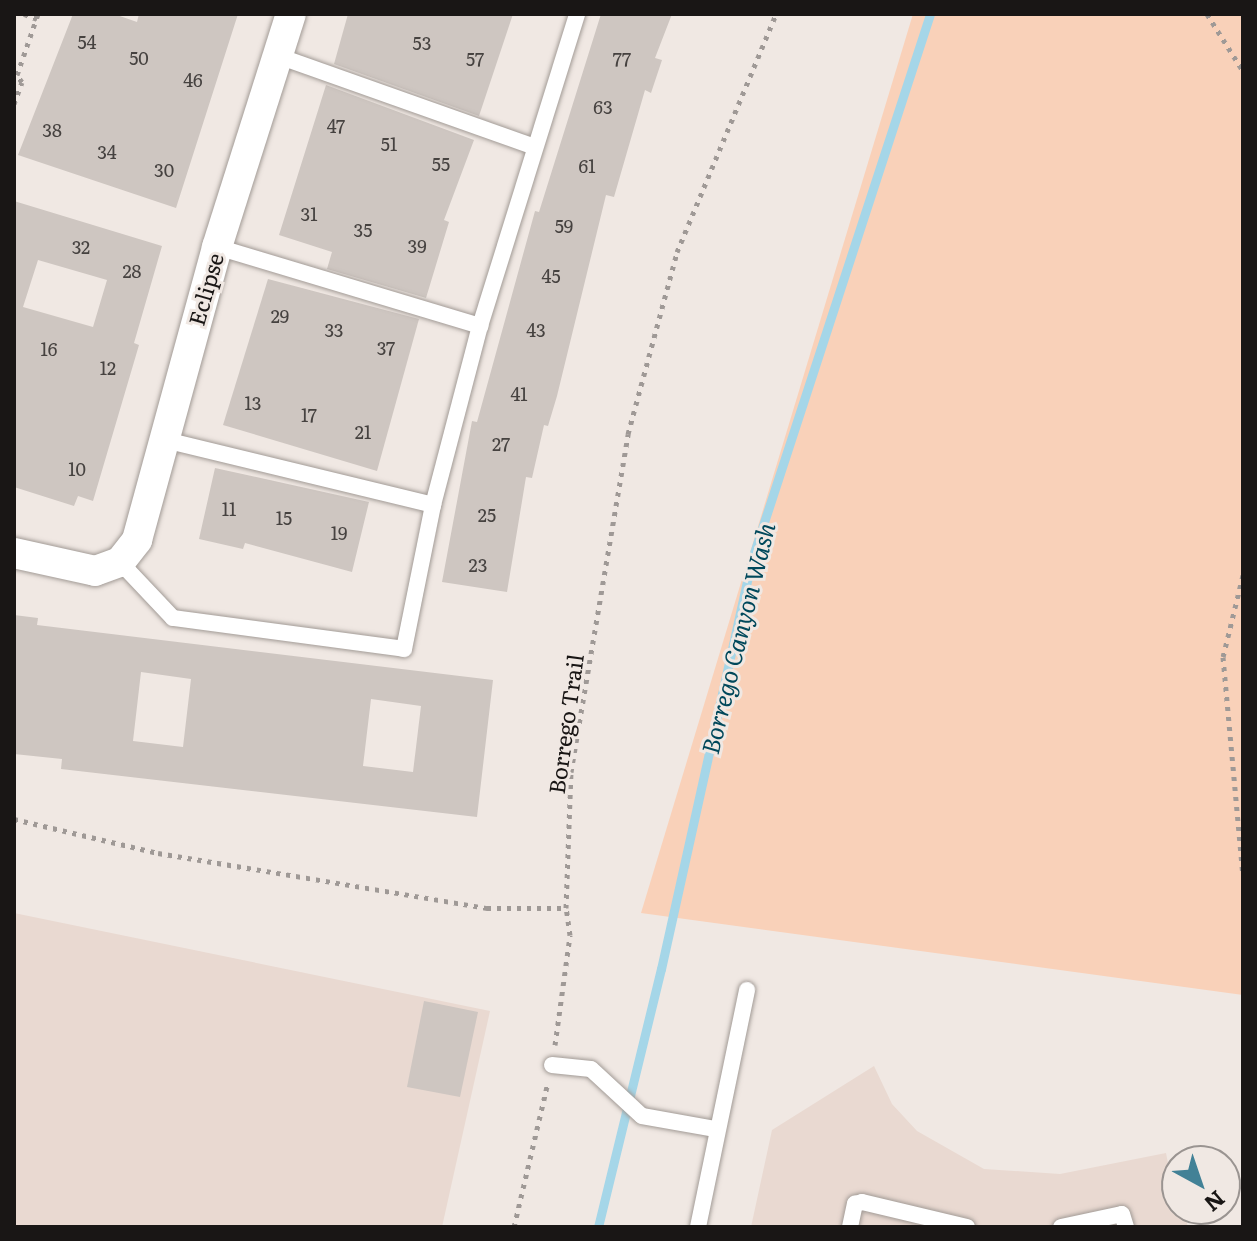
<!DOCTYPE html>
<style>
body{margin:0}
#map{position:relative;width:1257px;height:1241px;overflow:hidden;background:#f0e8e3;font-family:Literata,serif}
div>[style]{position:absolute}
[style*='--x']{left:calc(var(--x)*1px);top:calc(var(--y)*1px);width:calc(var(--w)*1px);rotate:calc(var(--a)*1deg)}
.built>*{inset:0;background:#e9d9d1}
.green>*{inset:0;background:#f9d1b9}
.stream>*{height:9px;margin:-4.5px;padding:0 4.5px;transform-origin:4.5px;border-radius:4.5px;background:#a5d6e8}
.building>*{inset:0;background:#cec6c1}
.path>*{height:5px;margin-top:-2.5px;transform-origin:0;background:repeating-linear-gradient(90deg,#9f9996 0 4px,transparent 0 10px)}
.roads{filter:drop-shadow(0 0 2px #a29b96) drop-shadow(0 0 2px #a29b96)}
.lane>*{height:16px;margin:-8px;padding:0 8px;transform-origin:8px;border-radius:8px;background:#fff}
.street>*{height:30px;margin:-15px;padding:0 15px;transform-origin:15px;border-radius:15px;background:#fff}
span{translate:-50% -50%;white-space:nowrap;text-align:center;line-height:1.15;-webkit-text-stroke:6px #f0e8e3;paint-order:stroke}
.number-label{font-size:18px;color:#464240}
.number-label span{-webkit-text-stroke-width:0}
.street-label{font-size:22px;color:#191615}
.water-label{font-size:24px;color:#00485b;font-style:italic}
.frame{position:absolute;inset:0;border:16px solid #191615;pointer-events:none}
.north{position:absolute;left:1161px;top:1145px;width:80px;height:80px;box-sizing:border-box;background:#f0e8e3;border:2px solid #9a9491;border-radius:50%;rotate:140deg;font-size:22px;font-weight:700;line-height:32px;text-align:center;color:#191615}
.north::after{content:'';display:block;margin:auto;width:28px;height:36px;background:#428196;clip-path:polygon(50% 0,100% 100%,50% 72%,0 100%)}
</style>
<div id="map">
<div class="built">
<i style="clip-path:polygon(14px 913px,490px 1011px,442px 1227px,14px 1227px)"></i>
<i style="clip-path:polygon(874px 1066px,892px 1104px,917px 1131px,984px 1169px,1060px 1174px,1166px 1153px,1177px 1209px,1183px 1209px,1188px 1227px,751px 1227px,772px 1130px)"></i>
</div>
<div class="green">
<i style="clip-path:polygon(913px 14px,1243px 14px,1243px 995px,641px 913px)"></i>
</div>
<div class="stream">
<i style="--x:598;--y:1227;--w:266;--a:-76.3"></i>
<i style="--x:661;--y:969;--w:420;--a:-77.5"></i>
<i style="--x:752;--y:559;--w:573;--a:-71.91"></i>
</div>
<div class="building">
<i style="clip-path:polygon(73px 14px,114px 14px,137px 22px,139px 14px,238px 14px,176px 208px,18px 155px)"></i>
<i style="clip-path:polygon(348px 14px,513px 14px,479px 116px,334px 64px)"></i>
<i style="clip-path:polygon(601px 14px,672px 14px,655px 58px,662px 60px,651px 93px,645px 90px,614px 197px,606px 195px,557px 396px,548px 426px,544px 425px,532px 478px,526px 477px,507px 592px,442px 582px,472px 421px,477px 422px,535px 211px,539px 212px)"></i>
<i style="clip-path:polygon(326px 85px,474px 140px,444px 220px,449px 222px,426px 298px,327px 269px,332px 252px,279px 235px)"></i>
<i style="clip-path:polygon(evenodd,14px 201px,162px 246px,134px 343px,139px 345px,93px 501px,78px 496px,74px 506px,14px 487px,14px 201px,38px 260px,107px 280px,93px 327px,23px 307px,38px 260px)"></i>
<i style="clip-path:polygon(268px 279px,419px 319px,377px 471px,223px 425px)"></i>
<i style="clip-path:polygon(215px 468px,369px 502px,352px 572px,245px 543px,243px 549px,199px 539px)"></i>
<i style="clip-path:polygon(evenodd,14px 615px,38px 618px,37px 625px,493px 680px,477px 817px,61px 769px,62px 759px,14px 754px,14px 615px,141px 672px,191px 679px,183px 747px,133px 741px,141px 672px,14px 615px,371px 699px,421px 706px,413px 772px,363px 766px,371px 699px)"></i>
<i style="clip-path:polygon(424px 1001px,478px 1012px,460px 1097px,407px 1087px)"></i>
</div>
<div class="path">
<i style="--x:24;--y:14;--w:14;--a:21"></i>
<i style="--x:1207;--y:14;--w:67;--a:57.7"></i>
<i style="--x:14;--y:104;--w:23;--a:-70"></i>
<i style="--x:22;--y:82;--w:9;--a:-126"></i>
<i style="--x:17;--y:75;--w:65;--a:-71"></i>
<i style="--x:1243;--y:575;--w:84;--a:103.7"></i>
<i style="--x:1223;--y:657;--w:220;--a:84.8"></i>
<i style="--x:14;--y:819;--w:148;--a:13.3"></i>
<i style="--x:158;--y:853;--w:334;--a:9.5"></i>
<i style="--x:487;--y:908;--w:79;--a:0"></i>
<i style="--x:566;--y:908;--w:136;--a:-87.9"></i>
<i style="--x:571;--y:772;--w:343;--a:-80.4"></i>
<i style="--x:628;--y:434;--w:188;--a:-74.9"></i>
<i style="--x:677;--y:252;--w:258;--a:-67.4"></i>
<i style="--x:555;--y:1045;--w:111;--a:-82.2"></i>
<i style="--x:570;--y:935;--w:27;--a:-98"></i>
<i style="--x:514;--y:1227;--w:145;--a:-76.8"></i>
</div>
<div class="roads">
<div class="lane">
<i style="--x:278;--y:56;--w:269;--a:19.5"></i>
<i style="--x:217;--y:247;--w:275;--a:16.7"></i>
<i style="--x:161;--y:439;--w:280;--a:13.6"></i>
<i style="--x:120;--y:562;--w:77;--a:46.6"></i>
<i style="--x:173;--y:618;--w:233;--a:7.6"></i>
<i style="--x:404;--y:649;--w:147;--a:-78.6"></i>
<i style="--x:433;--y:505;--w:185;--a:-75.3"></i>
<i style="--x:480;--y:326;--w:327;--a:-72.7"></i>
<i style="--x:552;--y:1065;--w:39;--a:6"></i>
<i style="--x:591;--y:1069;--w:69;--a:42.7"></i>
<i style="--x:642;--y:1116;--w:75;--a:10"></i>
<i style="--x:698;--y:1227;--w:242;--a:-78.3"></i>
<i style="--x:850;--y:1227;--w:24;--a:-78"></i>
<i style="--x:855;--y:1204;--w:7;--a:-16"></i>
<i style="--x:862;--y:1202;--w:108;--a:13.4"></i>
<i style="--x:1061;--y:1227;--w:62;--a:-12"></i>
<i style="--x:1122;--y:1214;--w:14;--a:73"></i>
</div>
<div class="street">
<i style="--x:14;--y:553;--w:83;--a:12.5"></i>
<i style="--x:95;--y:571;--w:27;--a:-20"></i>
<i style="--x:120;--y:562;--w:28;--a:-52"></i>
<i style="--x:137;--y:540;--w:304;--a:-74.7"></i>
<i style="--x:217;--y:247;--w:244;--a:-72.4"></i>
</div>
</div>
<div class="number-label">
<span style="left:87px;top:42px">54</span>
<span style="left:422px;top:43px">53</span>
<span style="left:139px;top:58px">50</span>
<span style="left:475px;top:59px">57</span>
<span style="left:622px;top:59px">77</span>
<span style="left:193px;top:80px">46</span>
<span style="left:603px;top:107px">63</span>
<span style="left:336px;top:126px">47</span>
<span style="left:52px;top:130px">38</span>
<span style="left:389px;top:144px">51</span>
<span style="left:107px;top:152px">34</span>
<span style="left:441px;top:164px">55</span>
<span style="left:587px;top:166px">61</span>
<span style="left:164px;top:170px">30</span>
<span style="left:309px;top:214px">31</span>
<span style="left:564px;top:226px">59</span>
<span style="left:363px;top:230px">35</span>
<span style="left:417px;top:246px">39</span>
<span style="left:81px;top:247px">32</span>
<span style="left:132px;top:271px">28</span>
<span style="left:551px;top:276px">45</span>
<span style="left:280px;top:316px">29</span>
<span style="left:334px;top:330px">33</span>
<span style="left:536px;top:330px">43</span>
<span style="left:386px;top:348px">37</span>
<span style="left:49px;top:349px">16</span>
<span style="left:108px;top:368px">12</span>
<span style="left:519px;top:394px">41</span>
<span style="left:253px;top:403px">13</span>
<span style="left:309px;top:415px">17</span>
<span style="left:363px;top:432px">21</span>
<span style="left:501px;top:444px">27</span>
<span style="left:77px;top:469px">10</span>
<span style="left:229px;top:509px">11</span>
<span style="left:487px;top:515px">25</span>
<span style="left:284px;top:518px">15</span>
<span style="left:339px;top:533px">19</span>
<span style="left:478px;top:565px">23</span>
</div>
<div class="street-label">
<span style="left:205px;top:289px;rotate:-74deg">Eclipse</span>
<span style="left:565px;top:724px;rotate:-82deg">Borrego Trail</span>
</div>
<div class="water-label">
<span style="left:737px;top:638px;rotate:-76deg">Borrego Canyon Wash</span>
</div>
<div class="frame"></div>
<div class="north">N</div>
</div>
